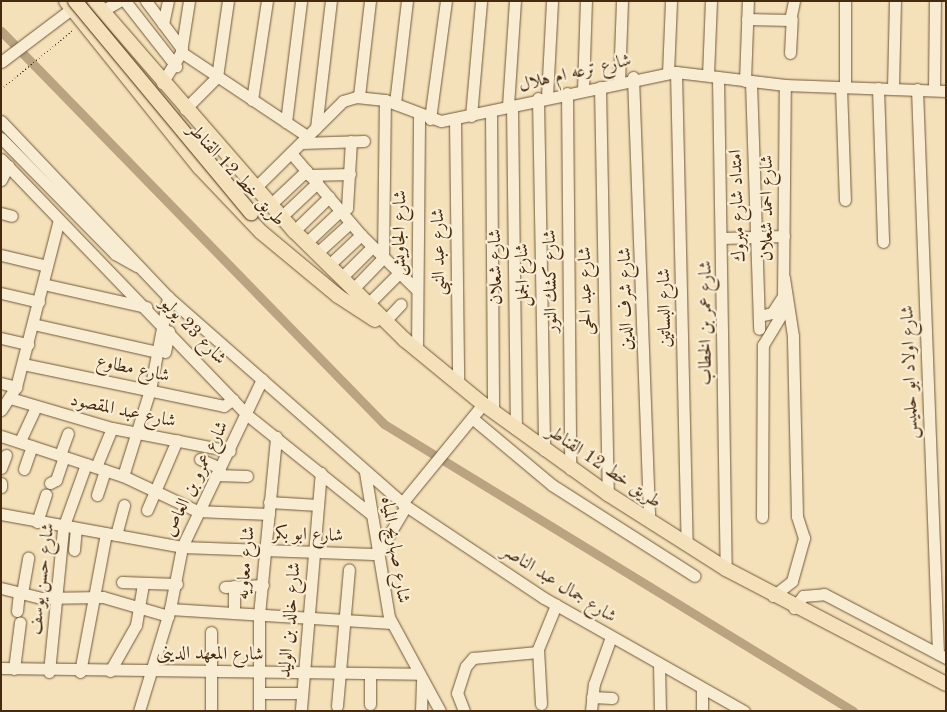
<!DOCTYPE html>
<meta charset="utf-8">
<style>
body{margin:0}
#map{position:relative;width:947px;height:712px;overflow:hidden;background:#f5e1b9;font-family:"Old Standard TT",Amiri,serif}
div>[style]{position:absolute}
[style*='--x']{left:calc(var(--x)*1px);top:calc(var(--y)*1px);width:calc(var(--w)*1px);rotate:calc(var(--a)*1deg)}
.canal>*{height:9px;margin:-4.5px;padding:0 4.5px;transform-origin:4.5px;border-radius:4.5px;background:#b9a380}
.path>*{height:1px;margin-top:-0.5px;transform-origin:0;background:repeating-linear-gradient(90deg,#452a10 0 1px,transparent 0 3.5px)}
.roads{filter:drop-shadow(0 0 1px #71583a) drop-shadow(0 0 1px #71583a)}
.minor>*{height:11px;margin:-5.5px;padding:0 5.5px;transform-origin:5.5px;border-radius:5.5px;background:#f8ecd2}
.major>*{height:14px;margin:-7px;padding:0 7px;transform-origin:7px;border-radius:7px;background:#f5e1b9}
.bridges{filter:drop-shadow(0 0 1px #452a10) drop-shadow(0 0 1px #452a10)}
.major-bridge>*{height:14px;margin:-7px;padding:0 7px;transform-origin:7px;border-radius:7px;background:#f5e1b9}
span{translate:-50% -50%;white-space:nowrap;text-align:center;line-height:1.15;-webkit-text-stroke:4.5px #f8ecd2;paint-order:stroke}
.street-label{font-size:18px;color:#452a10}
.frame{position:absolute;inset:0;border:2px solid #452a10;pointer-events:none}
</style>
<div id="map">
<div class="canal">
<i style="--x:1;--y:31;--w:549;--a:45.74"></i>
<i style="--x:384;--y:424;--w:550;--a:31.46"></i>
</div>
<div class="path">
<i style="--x:1;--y:89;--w:94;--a:-39.4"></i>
</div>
<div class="roads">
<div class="minor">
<i style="--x:125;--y:1;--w:83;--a:51.9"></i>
<i style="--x:146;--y:1;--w:60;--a:53.1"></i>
<i style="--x:845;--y:1;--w:86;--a:90"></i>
<i style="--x:102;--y:11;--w:20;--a:-30"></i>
<i style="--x:747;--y:19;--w:43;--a:1.3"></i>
<i style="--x:790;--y:20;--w:19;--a:-78"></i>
<i style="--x:163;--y:24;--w:24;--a:-78"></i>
<i style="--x:181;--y:52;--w:151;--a:33.7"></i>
<i style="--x:790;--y:53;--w:34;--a:-87"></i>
<i style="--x:1;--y:62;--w:96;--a:-37"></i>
<i style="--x:676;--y:72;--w:472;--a:88.7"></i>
<i style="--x:668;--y:73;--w:72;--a:-87.6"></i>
<i style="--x:708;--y:75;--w:74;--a:-87.7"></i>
<i style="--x:633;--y:77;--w:444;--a:87.9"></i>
<i style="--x:718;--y:77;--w:492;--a:89.1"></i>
<i style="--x:745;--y:81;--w:80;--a:-87.9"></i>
<i style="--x:751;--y:82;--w:247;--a:88.1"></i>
<i style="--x:162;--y:83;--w:36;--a:-58"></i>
<i style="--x:181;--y:52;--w:52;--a:-81.1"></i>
<i style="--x:619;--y:83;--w:82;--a:-87.9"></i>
<i style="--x:600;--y:87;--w:407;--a:88.9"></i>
<i style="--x:841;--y:87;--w:113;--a:88"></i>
<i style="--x:878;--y:88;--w:154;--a:88.1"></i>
<i style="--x:893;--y:88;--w:87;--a:-88.7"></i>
<i style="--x:917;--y:89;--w:565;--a:87.87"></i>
<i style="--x:583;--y:90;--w:89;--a:-88.1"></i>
<i style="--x:934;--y:90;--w:89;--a:-89.4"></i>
<i style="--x:567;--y:93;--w:376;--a:89.5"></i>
<i style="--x:359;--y:96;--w:96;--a:-83.4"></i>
<i style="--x:547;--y:97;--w:96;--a:-87"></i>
<i style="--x:538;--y:98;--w:352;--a:89"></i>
<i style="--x:252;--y:100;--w:100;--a:-81.4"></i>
<i style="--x:395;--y:103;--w:103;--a:-83.3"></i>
<i style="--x:512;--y:105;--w:324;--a:89.3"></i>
<i style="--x:508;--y:106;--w:105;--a:-86.2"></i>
<i style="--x:185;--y:109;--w:45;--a:-45"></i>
<i style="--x:217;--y:77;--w:77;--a:-81.8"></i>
<i style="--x:491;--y:112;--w:300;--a:89.6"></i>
<i style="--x:471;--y:116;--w:115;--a:-85"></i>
<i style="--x:430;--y:119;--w:119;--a:-82.3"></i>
<i style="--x:455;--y:120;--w:263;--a:89.3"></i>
<i style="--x:1;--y:121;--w:243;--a:46.5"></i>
<i style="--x:168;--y:297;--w:317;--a:41.3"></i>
<i style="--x:406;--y:506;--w:166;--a:33.7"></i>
<i style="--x:544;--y:598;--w:230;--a:29.5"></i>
<i style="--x:286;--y:122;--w:122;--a:-82.9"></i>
<i style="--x:316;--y:128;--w:128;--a:-83.3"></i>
<i style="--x:1;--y:138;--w:163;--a:45.5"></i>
<i style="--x:115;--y:254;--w:25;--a:29"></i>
<i style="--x:301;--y:143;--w:63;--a:-1.8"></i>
<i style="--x:291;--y:153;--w:108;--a:49.5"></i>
<i style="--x:361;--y:235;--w:78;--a:44.5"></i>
<i style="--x:1;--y:159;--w:354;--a:46.1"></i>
<i style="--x:246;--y:414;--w:160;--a:38.7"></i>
<i style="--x:309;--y:175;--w:41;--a:-1.4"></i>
<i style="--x:1;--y:180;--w:16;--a:-63"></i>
<i style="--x:254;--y:189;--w:125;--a:-44.7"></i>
<i style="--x:343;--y:101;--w:14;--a:-17"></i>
<i style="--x:356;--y:97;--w:29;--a:6"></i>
<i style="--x:385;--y:100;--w:60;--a:20.6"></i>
<i style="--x:441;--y:121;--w:240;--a:-11.8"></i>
<i style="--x:676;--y:72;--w:110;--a:6.8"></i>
<i style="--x:785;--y:85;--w:161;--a:2.1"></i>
<i style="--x:270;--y:205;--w:50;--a:-43.4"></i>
<i style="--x:1;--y:213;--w:11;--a:15"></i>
<i style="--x:342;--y:213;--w:7;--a:-45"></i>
<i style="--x:347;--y:208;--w:67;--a:-86.6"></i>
<i style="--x:281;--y:217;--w:50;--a:-43.4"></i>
<i style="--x:294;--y:231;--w:49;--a:-44.2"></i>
<i style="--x:723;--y:238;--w:61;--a:-1.9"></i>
<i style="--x:306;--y:243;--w:47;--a:-43.3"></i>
<i style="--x:317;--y:253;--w:45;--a:-42.3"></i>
<i style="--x:1;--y:255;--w:47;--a:13.4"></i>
<i style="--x:329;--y:265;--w:44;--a:-43.2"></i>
<i style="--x:342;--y:277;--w:42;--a:-45"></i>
<i style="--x:43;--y:284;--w:106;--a:12.6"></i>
<i style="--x:354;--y:288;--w:42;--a:-46"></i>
<i style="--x:383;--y:258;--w:158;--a:-89.3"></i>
<i style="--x:1;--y:293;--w:39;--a:13"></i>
<i style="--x:368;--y:304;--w:41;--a:-45"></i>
<i style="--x:759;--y:316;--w:13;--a:-13"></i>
<i style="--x:772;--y:313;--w:20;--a:-57"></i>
<i style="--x:783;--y:296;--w:211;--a:-89.5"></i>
<i style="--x:385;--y:321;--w:23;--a:-47"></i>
<i style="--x:33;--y:324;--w:127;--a:12.7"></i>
<i style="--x:1;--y:338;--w:28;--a:13"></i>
<i style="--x:417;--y:351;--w:235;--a:-89.5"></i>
<i style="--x:165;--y:352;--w:21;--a:-79"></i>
<i style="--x:23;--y:364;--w:205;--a:11.8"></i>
<i style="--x:224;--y:406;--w:11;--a:-38"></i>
<i style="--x:1;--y:383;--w:16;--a:15"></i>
<i style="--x:10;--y:398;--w:106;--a:16.4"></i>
<i style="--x:112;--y:428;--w:120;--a:11"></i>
<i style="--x:1;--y:410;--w:27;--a:-57"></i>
<i style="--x:16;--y:387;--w:172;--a:-75.6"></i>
<i style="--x:472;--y:418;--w:104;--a:39.9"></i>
<i style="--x:552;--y:485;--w:169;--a:32.5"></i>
<i style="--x:1;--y:436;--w:128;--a:18.2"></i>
<i style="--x:123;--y:476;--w:82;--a:25.3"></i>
<i style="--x:197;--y:511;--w:72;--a:2.4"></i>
<i style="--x:20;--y:441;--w:35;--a:-65"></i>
<i style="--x:60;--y:455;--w:23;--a:-70"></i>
<i style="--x:200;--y:459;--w:22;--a:24"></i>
<i style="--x:96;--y:467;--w:42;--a:-67.7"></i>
<i style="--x:1;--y:468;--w:14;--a:-69"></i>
<i style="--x:24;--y:469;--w:24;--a:-71"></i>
<i style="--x:365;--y:472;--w:147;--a:80.6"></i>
<i style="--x:389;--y:617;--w:107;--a:61.5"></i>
<i style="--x:216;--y:475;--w:31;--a:2"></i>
<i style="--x:123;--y:476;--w:90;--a:-72.6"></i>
<i style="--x:150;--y:390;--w:95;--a:-79"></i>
<i style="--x:1;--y:483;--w:4;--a:90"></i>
<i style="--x:50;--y:483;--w:7;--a:-27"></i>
<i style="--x:56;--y:480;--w:24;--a:-71"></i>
<i style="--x:97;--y:495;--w:26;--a:-72"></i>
<i style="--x:269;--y:502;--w:49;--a:3.5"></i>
<i style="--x:402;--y:503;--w:128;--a:-50.7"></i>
<i style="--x:147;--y:510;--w:76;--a:-66.8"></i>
<i style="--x:1;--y:514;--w:184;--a:10.3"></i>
<i style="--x:182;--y:547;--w:191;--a:2.1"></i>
<i style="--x:373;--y:554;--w:8;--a:-30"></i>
<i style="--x:380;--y:550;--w:51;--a:-59.4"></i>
<i style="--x:762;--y:517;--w:172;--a:-89.7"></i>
<i style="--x:763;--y:345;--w:41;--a:-59"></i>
<i style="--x:37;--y:522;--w:29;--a:-72"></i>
<i style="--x:116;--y:535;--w:31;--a:-75"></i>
<i style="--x:74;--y:550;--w:21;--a:-85"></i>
<i style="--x:122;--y:582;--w:55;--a:2.1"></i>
<i style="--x:225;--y:587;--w:38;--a:-3"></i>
<i style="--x:1;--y:588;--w:41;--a:14"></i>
<i style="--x:41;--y:598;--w:62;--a:-0.9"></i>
<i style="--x:103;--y:597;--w:68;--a:16.3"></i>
<i style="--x:22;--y:593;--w:36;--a:-80"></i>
<i style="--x:773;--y:596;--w:24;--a:-38"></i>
<i style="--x:792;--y:581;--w:45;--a:-74.4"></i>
<i style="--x:804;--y:538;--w:23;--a:-108"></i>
<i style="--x:797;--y:516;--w:180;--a:-91.3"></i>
<i style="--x:793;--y:336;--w:59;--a:-98.8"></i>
<i style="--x:794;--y:608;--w:15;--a:-53"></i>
<i style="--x:803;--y:596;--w:21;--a:-5"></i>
<i style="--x:824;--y:594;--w:138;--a:27.7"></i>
<i style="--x:170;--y:609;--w:222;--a:3.6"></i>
<i style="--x:17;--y:611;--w:18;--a:-84"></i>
<i style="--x:234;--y:613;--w:27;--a:-90"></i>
<i style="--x:659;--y:664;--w:47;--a:88.8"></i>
<i style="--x:1;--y:668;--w:418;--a:0.8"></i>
<i style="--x:14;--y:669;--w:47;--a:-82.7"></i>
<i style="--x:110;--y:671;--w:53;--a:-60.5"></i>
<i style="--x:136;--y:625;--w:42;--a:-80.3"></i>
<i style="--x:49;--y:672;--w:145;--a:-84.4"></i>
<i style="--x:63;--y:528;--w:68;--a:-70.2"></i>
<i style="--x:80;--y:672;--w:141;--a:-79.4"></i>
<i style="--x:702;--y:688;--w:23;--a:90"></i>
<i style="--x:259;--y:693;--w:43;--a:0"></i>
<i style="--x:592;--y:697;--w:20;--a:3"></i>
<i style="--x:370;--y:704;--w:30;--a:-90"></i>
<i style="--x:541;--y:704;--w:55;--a:-93.1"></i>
<i style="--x:538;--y:649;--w:48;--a:-67.8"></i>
<i style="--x:337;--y:706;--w:137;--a:-85"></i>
<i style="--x:301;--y:709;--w:237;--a:-85.2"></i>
<i style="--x:139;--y:711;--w:107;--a:-73.1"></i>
<i style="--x:170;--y:609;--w:63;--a:-79"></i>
<i style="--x:182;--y:547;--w:186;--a:-64.5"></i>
<i style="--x:211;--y:711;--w:79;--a:-90"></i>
<i style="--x:259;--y:711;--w:96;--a:-90"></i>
<i style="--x:259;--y:615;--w:179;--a:-84.5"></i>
<i style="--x:421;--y:711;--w:32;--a:-88"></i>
<i style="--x:464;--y:711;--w:19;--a:-111"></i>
<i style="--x:457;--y:693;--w:28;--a:-72"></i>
<i style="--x:466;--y:666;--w:11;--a:-49"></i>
<i style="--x:473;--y:658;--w:65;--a:-5.3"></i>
<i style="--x:591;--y:711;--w:27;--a:-84"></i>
<i style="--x:594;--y:684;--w:50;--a:-70.1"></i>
</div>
<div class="major">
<i style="--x:66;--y:1;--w:213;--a:51.3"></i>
<i style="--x:199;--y:167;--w:90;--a:46.4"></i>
<i style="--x:261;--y:232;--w:100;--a:39.7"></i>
<i style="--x:338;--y:296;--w:44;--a:33"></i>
<i style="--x:94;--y:1;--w:305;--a:49"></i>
<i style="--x:294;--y:231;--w:156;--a:44.5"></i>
<i style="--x:405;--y:340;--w:101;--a:39.4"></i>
<i style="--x:483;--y:404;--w:154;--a:35.8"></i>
<i style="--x:608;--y:494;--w:140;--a:32.4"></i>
<i style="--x:726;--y:569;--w:248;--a:27.6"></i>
</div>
</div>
<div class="bridges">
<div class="major-bridge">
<i style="--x:75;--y:1;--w:276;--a:50.3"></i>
</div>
</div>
<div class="street-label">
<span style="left:575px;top:73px;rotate:-13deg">شارع ترعه ام هلال</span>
<span style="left:236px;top:175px;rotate:47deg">طريق خط 12 القناطر</span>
<span style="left:738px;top:206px;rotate:-92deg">امتداد شارع مبروك</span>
<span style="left:767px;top:208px;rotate:-90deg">شارع احمد شعلان</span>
<span style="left:400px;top:233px;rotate:-89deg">شارع الجاويش</span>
<span style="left:439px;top:252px;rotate:-91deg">شارع عبد النبى</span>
<span style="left:496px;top:267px;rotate:-91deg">شارع شعلان</span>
<span style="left:523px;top:275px;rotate:-91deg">شارع الجمل</span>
<span style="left:551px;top:281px;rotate:-91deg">شارع كشك النور</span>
<span style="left:586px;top:291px;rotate:-91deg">شارع عبد الحى</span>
<span style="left:626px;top:299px;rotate:-91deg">شارع شرف الدين</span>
<span style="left:665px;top:308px;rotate:-91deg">شارع البساتين</span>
<span style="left:706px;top:323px;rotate:-90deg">شارع عمر بن الخطاب</span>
<span style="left:193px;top:331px;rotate:46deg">شارع 23 يوليو</span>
<span style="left:133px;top:369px;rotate:12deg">شارع مطاوع</span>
<span style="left:910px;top:372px;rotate:-92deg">شارع اولاد ابو حلميس</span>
<span style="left:123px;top:411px;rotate:12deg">شارع عبد المقصود</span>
<span style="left:604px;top:467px;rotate:34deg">طريق خط 12 القناطر</span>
<span style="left:196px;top:479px;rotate:-64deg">شارع عمرو بن العاص</span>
<span style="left:308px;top:535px;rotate:2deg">شارع ابو بكر</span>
<span style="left:395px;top:550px;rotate:81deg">شارع صهاريج المياه</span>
<span style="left:246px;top:563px;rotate:-85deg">شارع معاويه</span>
<span style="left:42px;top:579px;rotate:-83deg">شارع حسن يوسف</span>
<span style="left:559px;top:584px;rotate:32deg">شارع جمال عبد الناصر</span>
<span style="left:290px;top:620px;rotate:-85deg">شارع خالد بن الوليد</span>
<span style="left:210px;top:654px;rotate:1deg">شارع المعهد الدينى</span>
</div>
<div class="frame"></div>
</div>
